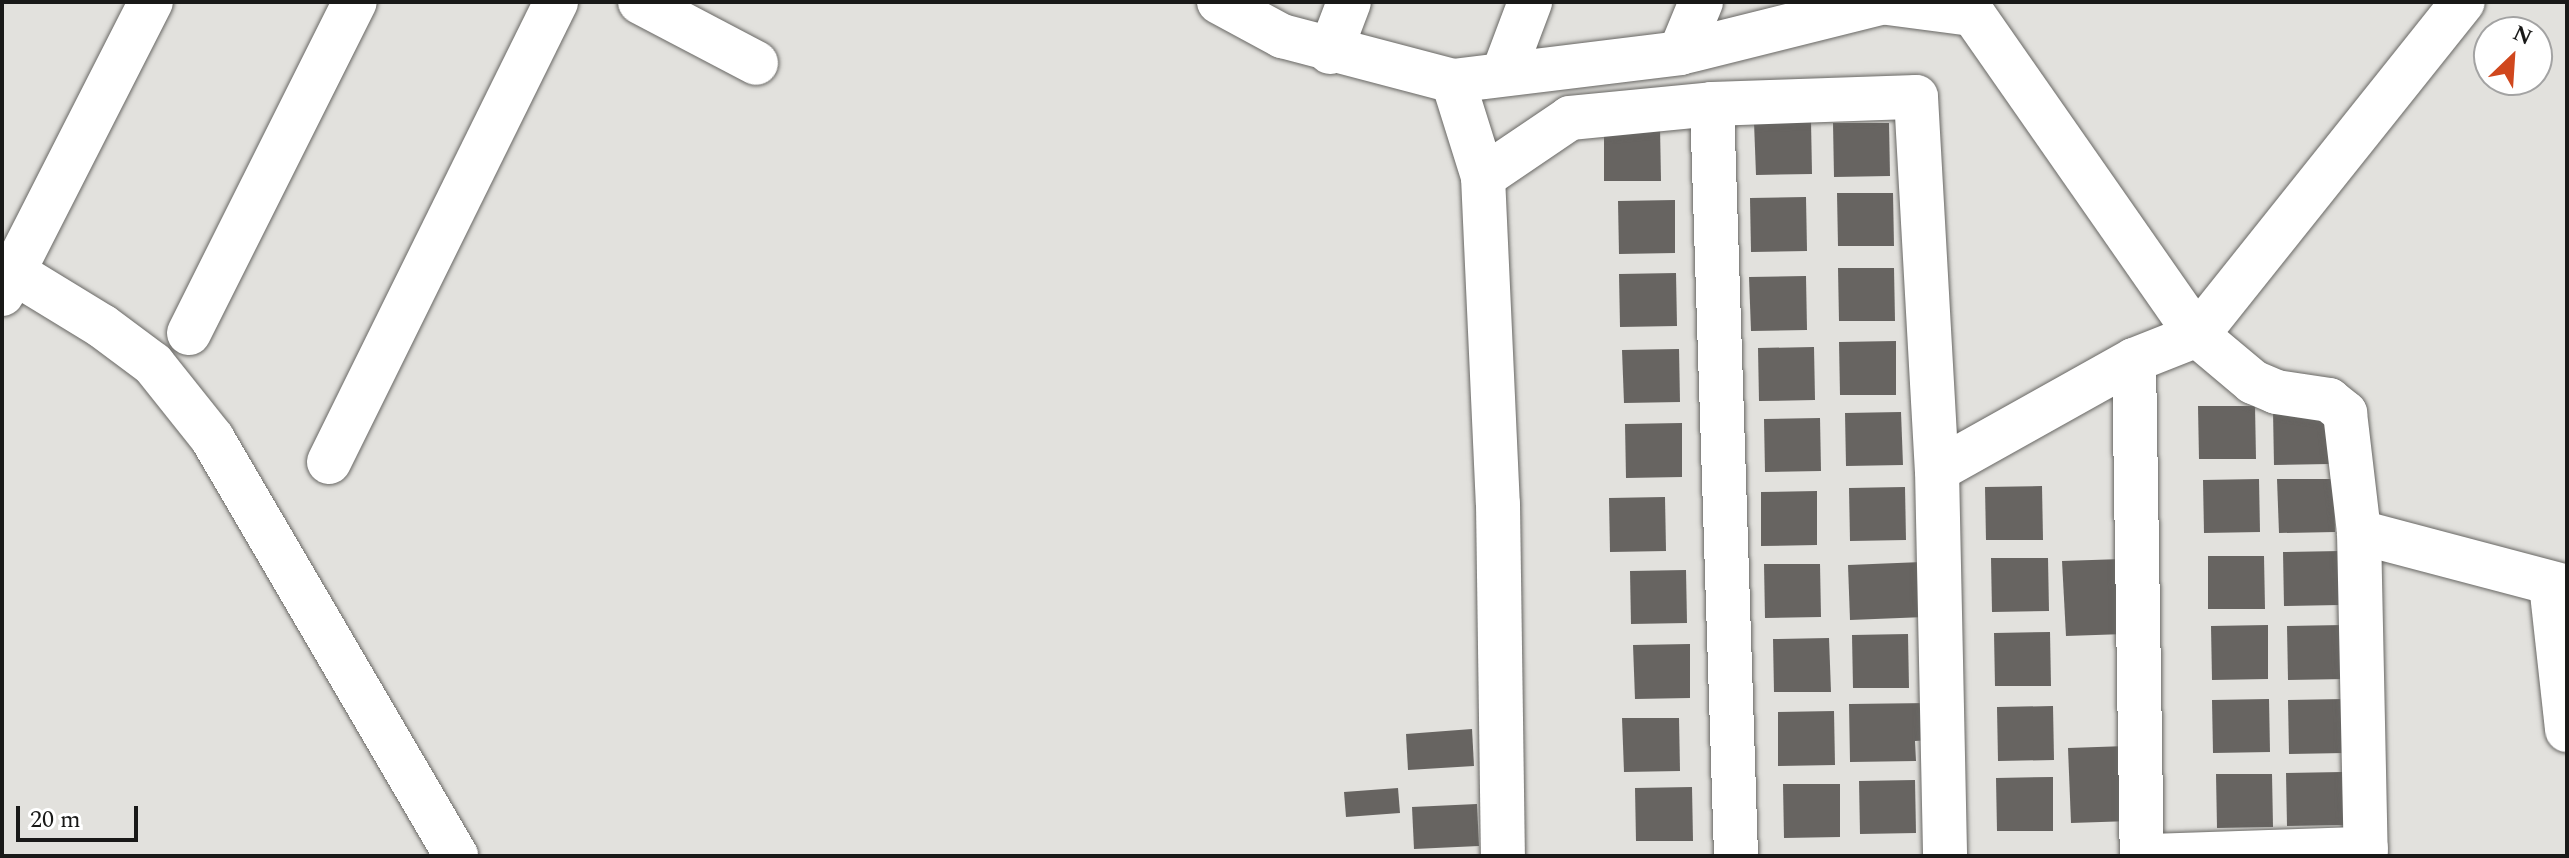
<!DOCTYPE html>
<style>
body{margin:0}
#map{position:relative;width:2569px;height:858px;overflow:hidden;background:#e2e1dd;font-family:Spectral,serif}
div>[style]{position:absolute}
[style*='--x']{left:calc(var(--x)*1px);top:calc(var(--y)*1px);width:calc(var(--w)*1px);rotate:calc(var(--a)*1deg)}
.building>*{inset:0;background:#676461}
.roads{filter:drop-shadow(0 0 2px #686764) drop-shadow(0 0 2px #686764)}
.minor>*{height:44px;margin:-22px;padding:0 22px;transform-origin:22px;border-radius:22px;background:#fff}
span{translate:-50% -50%;white-space:nowrap;text-align:center;line-height:1.15;-webkit-text-stroke:8px #fff;paint-order:stroke}
.frame{position:absolute;inset:0;border:4px solid #191918;pointer-events:none}
.north{position:absolute;left:2473px;top:16px;width:80px;height:80px;box-sizing:border-box;background:#fff;border:2px solid #a3a3a3;border-radius:50%;rotate:25deg;font-size:22px;font-weight:700;line-height:32px;text-align:center;color:#191918}
.north::after{content:'';display:block;margin:auto;width:28px;height:36px;background:#d0471d;clip-path:polygon(50% 0,100% 100%,50% 72%,0 100%)}
.scale{position:absolute;left:16px;top:806px;width:122px;height:36px;box-sizing:border-box;border:4px solid #191918;border-top:0;padding-left:10px;font-size:24px;line-height:28px;white-space:nowrap;color:#191918;-webkit-text-stroke:6px #fff;paint-order:stroke}
</style>
<div id="map">
<div class="building">
<i style="clip-path:polygon(1811px 121px,1812px 174px,1756px 175px,1754px 122px)"></i>
<i style="clip-path:polygon(1833px 123px,1889px 123px,1890px 176px,1834px 177px)"></i>
<i style="clip-path:polygon(1660px 127px,1661px 181px,1604px 181px,1604px 128px)"></i>
<i style="clip-path:polygon(1837px 193px,1893px 193px,1894px 246px,1838px 246px)"></i>
<i style="clip-path:polygon(1806px 197px,1807px 251px,1751px 252px,1750px 198px)"></i>
<i style="clip-path:polygon(1675px 200px,1675px 253px,1619px 254px,1618px 201px)"></i>
<i style="clip-path:polygon(1838px 268px,1894px 268px,1895px 321px,1839px 321px)"></i>
<i style="clip-path:polygon(1676px 273px,1677px 326px,1620px 327px,1619px 274px)"></i>
<i style="clip-path:polygon(1806px 276px,1807px 330px,1751px 331px,1749px 277px)"></i>
<i style="clip-path:polygon(1896px 341px,1896px 395px,1840px 395px,1839px 342px)"></i>
<i style="clip-path:polygon(1814px 347px,1815px 400px,1759px 401px,1758px 348px)"></i>
<i style="clip-path:polygon(1679px 349px,1680px 402px,1624px 403px,1622px 350px)"></i>
<i style="clip-path:polygon(2198px 406px,2255px 406px,2256px 459px,2199px 459px)"></i>
<i style="clip-path:polygon(2273px 411px,2330px 411px,2330px 464px,2274px 465px)"></i>
<i style="clip-path:polygon(1901px 412px,1903px 465px,1846px 466px,1845px 413px)"></i>
<i style="clip-path:polygon(1820px 418px,1821px 471px,1765px 472px,1764px 419px)"></i>
<i style="clip-path:polygon(1682px 423px,1682px 477px,1626px 478px,1625px 424px)"></i>
<i style="clip-path:polygon(2259px 479px,2260px 532px,2204px 533px,2203px 480px)"></i>
<i style="clip-path:polygon(2277px 479px,2334px 479px,2335px 532px,2279px 533px)"></i>
<i style="clip-path:polygon(2042px 486px,2043px 540px,1986px 540px,1985px 487px)"></i>
<i style="clip-path:polygon(1905px 487px,1906px 540px,1850px 541px,1849px 488px)"></i>
<i style="clip-path:polygon(1817px 491px,1817px 545px,1761px 546px,1761px 492px)"></i>
<i style="clip-path:polygon(1665px 497px,1666px 551px,1610px 552px,1609px 498px)"></i>
<i style="clip-path:polygon(2340px 551px,2340px 605px,2284px 606px,2283px 552px)"></i>
<i style="clip-path:polygon(2208px 556px,2264px 556px,2265px 609px,2208px 609px)"></i>
<i style="clip-path:polygon(1991px 558px,2048px 558px,2049px 611px,1992px 612px)"></i>
<i style="clip-path:polygon(2122px 559px,2125px 634px,2066px 636px,2062px 561px)"></i>
<i style="clip-path:polygon(1922px 562px,1925px 617px,1850px 620px,1848px 565px)"></i>
<i style="clip-path:polygon(1764px 564px,1820px 564px,1821px 617px,1765px 618px)"></i>
<i style="clip-path:polygon(1686px 570px,1687px 623px,1631px 624px,1630px 571px)"></i>
<i style="clip-path:polygon(2268px 625px,2268px 679px,2212px 680px,2211px 626px)"></i>
<i style="clip-path:polygon(2343px 625px,2345px 679px,2288px 680px,2287px 626px)"></i>
<i style="clip-path:polygon(2050px 632px,2051px 686px,1995px 686px,1994px 633px)"></i>
<i style="clip-path:polygon(1908px 634px,1909px 688px,1853px 688px,1852px 635px)"></i>
<i style="clip-path:polygon(1829px 638px,1831px 692px,1774px 692px,1773px 639px)"></i>
<i style="clip-path:polygon(1690px 644px,1690px 698px,1635px 699px,1633px 645px)"></i>
<i style="clip-path:polygon(2269px 699px,2270px 752px,2213px 753px,2212px 700px)"></i>
<i style="clip-path:polygon(2344px 699px,2345px 753px,2289px 754px,2288px 700px)"></i>
<i style="clip-path:polygon(1930px 703px,1930px 740px,1915px 741px,1916px 761px,1850px 762px,1849px 704px)"></i>
<i style="clip-path:polygon(2053px 706px,2054px 760px,1998px 761px,1997px 707px)"></i>
<i style="clip-path:polygon(1834px 711px,1835px 765px,1778px 766px,1778px 712px)"></i>
<i style="clip-path:polygon(1622px 718px,1679px 718px,1680px 771px,1624px 772px)"></i>
<i style="clip-path:polygon(1472px 729px,1474px 766px,1408px 770px,1406px 734px)"></i>
<i style="clip-path:polygon(2127px 746px,2131px 821px,2071px 823px,2068px 748px)"></i>
<i style="clip-path:polygon(2342px 772px,2344px 825px,2287px 826px,2286px 773px)"></i>
<i style="clip-path:polygon(2216px 774px,2272px 774px,2273px 827px,2217px 828px)"></i>
<i style="clip-path:polygon(2053px 777px,2053px 831px,1997px 831px,1996px 778px)"></i>
<i style="clip-path:polygon(1915px 780px,1916px 833px,1860px 834px,1859px 781px)"></i>
<i style="clip-path:polygon(1783px 784px,1840px 784px,1840px 837px,1784px 838px)"></i>
<i style="clip-path:polygon(1692px 787px,1693px 841px,1636px 841px,1635px 788px)"></i>
<i style="clip-path:polygon(1398px 788px,1400px 813px,1346px 817px,1344px 792px)"></i>
<i style="clip-path:polygon(1477px 804px,1479px 846px,1414px 849px,1412px 807px)"></i>
</div>
<div class="roads">
<div class="minor">
<i style="--x:640;--y:2;--w:131;--a:27.7"></i>
<i style="--x:1219;--y:2;--w:72;--a:28.4"></i>
<i style="--x:1282;--y:36;--w:177;--a:14.7"></i>
<i style="--x:1453;--y:81;--w:229;--a:-7"></i>
<i style="--x:1680;--y:53;--w:210;--a:-14"></i>
<i style="--x:1880;--y:2;--w:94;--a:7.4"></i>
<i style="--x:1973;--y:14;--w:391;--a:55.1"></i>
<i style="--x:2197;--y:335;--w:73;--a:40"></i>
<i style="--x:2253;--y:382;--w:25;--a:23"></i>
<i style="--x:2276;--y:392;--w:54;--a:8.6"></i>
<i style="--x:2329;--y:400;--w:21;--a:39"></i>
<i style="--x:2345;--y:413;--w:120;--a:83.3"></i>
<i style="--x:2359;--y:532;--w:324;--a:88.8"></i>
<i style="--x:1330;--y:52;--w:53;--a:-69.2"></i>
<i style="--x:1680;--y:53;--w:55;--a:-67.6"></i>
<i style="--x:1503;--y:74;--w:77;--a:-69.4"></i>
<i style="--x:1453;--y:81;--w:101;--a:72.6"></i>
<i style="--x:1483;--y:177;--w:327;--a:87.4"></i>
<i style="--x:1498;--y:504;--w:352;--a:89.2"></i>
<i style="--x:1712;--y:104;--w:752;--a:88.17"></i>
<i style="--x:1483;--y:177;--w:105;--a:-34.1"></i>
<i style="--x:1570;--y:118;--w:143;--a:-5.6"></i>
<i style="--x:1712;--y:104;--w:204;--a:-2"></i>
<i style="--x:1916;--y:97;--w:374;--a:86.8"></i>
<i style="--x:1937;--y:470;--w:386;--a:88.8"></i>
<i style="--x:2;--y:265;--w:117;--a:31.4"></i>
<i style="--x:102;--y:326;--w:64;--a:36.7"></i>
<i style="--x:153;--y:364;--w:95;--a:51.4"></i>
<i style="--x:212;--y:438;--w:484;--a:59.7"></i>
<i style="--x:2;--y:294;--w:328;--a:-63"></i>
<i style="--x:189;--y:333;--w:370;--a:-63.4"></i>
<i style="--x:2134;--y:360;--w:496;--a:89.1"></i>
<i style="--x:329;--y:462;--w:513;--a:-63.73"></i>
<i style="--x:1937;--y:470;--w:226;--a:-29.2"></i>
<i style="--x:2134;--y:360;--w:68;--a:-21.6"></i>
<i style="--x:2197;--y:335;--w:426;--a:-51.4"></i>
<i style="--x:2359;--y:532;--w:215;--a:14.8"></i>
<i style="--x:2551;--y:584;--w:147;--a:83.7"></i>
<i style="--x:2150;--y:856;--w:216;--a:-1.9"></i>
</div>
</div>
<div class="frame"></div>
<div class="north">N</div>
<div class="scale">20 m</div>
</div>
